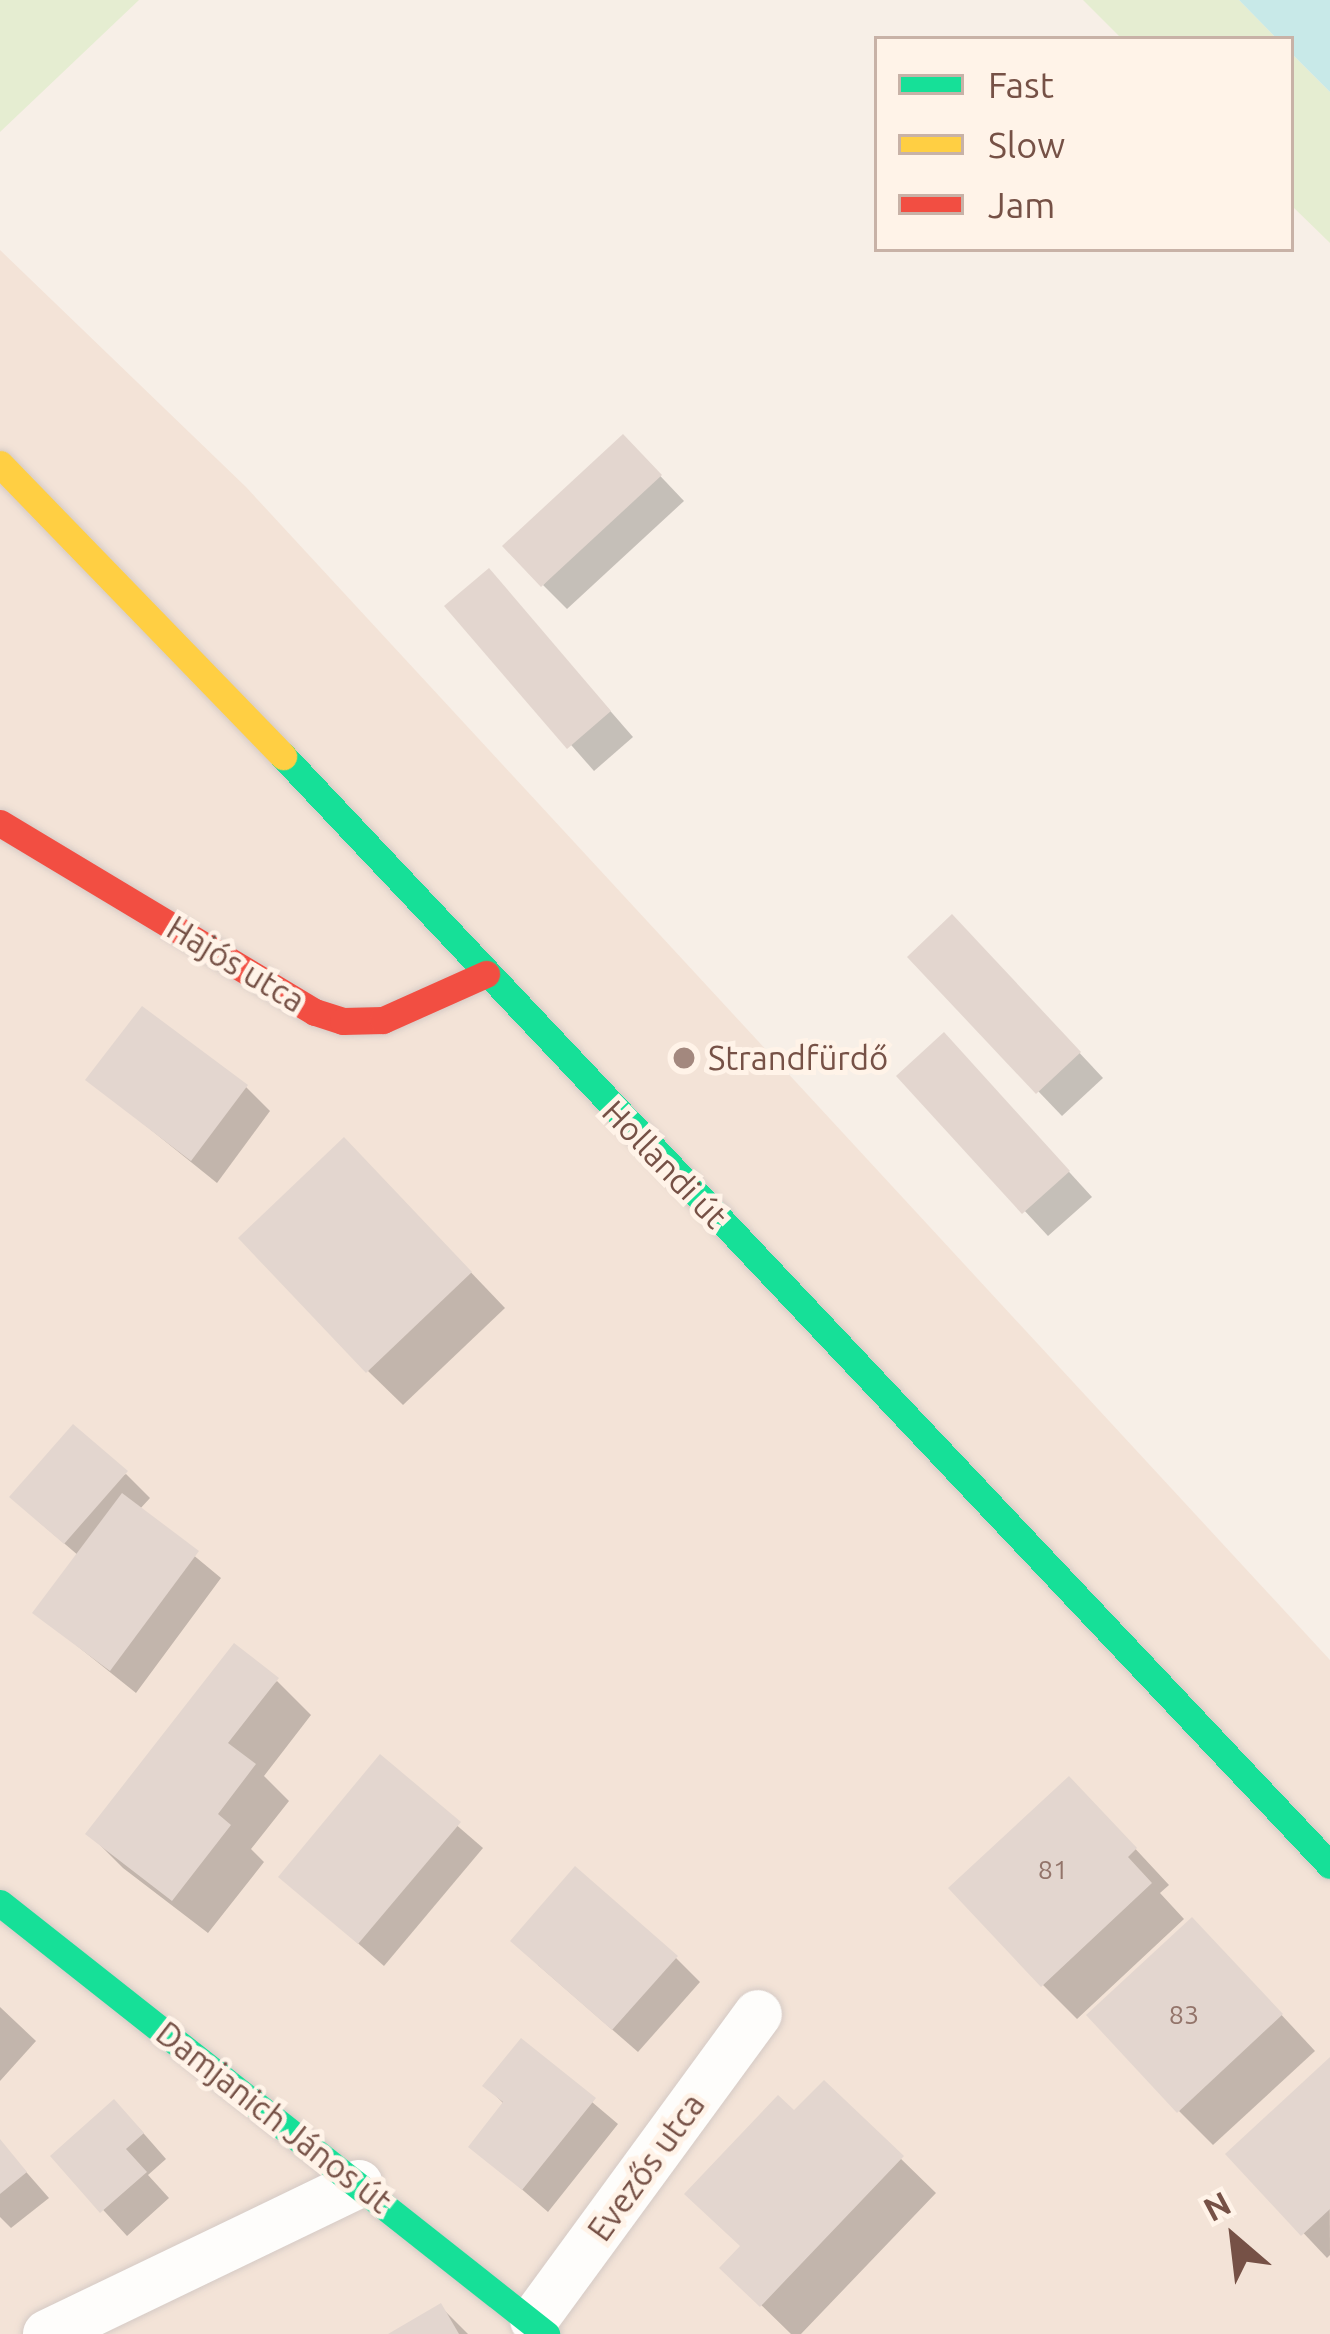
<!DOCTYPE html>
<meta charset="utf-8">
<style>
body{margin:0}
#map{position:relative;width:1330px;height:2334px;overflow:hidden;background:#f7efe7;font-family:Ubuntu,sans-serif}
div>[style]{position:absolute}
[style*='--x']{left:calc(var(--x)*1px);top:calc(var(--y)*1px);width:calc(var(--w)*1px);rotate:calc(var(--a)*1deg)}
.residential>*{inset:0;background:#f3e3d7}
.green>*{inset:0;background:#e5edd1}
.water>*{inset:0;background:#c8e9e8}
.shadow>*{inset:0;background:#0003}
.building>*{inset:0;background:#e3d6cf}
.roads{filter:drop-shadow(0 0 3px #d5cac5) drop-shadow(0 0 3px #d5cac5)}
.street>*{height:48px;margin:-24px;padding:0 24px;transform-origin:24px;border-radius:24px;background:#fefdfb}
.fast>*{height:27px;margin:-13.5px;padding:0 13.5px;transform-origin:13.5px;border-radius:13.5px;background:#16e098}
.slow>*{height:27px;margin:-13.5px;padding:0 13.5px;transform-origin:13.5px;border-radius:13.5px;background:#ffcf43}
.jam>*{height:27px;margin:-13.5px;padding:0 13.5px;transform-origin:13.5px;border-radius:13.5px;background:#f24e42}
.dots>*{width:33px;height:33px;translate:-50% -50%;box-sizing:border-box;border:6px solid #fff3e8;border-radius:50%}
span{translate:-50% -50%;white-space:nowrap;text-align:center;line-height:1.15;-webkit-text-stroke:10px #fff3e8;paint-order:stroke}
.number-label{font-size:27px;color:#93746a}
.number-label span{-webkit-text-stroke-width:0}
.street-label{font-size:33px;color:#765146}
.poi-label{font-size:33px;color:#765146}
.left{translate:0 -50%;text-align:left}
.legend{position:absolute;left:874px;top:36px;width:420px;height:216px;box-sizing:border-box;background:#fff3e8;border:3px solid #c8b2a7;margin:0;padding:15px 21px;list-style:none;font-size:36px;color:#765146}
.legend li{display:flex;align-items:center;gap:24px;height:60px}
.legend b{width:60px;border:3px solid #c8b2a7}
.north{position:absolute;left:1174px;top:2178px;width:120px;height:120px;-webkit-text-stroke:9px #fff3e8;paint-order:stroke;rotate:332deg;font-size:33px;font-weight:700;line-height:48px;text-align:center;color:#765146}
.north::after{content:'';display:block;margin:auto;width:42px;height:54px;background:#765146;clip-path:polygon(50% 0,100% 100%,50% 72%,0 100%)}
</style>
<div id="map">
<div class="residential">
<i style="clip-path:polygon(0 250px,246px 487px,1330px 1660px,1330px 2334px,0 2334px)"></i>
</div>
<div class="green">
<i style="clip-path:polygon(0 0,139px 0,0 132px)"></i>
<i style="clip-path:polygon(1083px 0,1239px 0,1277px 39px,1122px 39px)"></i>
<i style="clip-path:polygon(1291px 53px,1330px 92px,1330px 243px,1291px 205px)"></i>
</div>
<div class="water">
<i style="clip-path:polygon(1239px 0,1330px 0,1330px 92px,1291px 53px,1291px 39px,1277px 39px)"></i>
</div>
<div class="shadow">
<i style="clip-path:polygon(647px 462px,684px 501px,567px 609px,543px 585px)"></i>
<i style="clip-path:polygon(489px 572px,633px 737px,594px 771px,449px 606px)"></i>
<i style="clip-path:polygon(976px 942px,1103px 1078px,1062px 1116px,1038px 1091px)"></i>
<i style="clip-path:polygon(967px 1060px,1092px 1197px,1048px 1236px,900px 1076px)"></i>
<i style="clip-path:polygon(89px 1080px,246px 1087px,270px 1111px,217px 1183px)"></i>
<i style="clip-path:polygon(378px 1175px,505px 1308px,403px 1405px,368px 1371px)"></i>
<i style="clip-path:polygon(126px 1474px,150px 1498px,139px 1510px,221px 1578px,136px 1693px,36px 1613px,79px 1556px,38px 1521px)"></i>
<i style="clip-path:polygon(277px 1681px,311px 1715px,264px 1776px,289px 1801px,251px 1849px,264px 1862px,208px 1933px,123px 1868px,89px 1834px)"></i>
<i style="clip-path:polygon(380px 1759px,483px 1848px,384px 1966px,282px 1877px)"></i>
<i style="clip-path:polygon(1103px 1814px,1169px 1885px,1160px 1893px,1184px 1919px,1077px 2019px,1043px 1985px)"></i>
<i style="clip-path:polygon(1226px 1955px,1315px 2051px,1213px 2145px,1179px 2111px)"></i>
<i style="clip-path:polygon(676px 1958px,700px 1982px,638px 2052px,538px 1965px)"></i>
<i style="clip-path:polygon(0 2007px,36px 2041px,0 2081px)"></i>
<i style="clip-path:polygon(521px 2042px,618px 2124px,548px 2212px,472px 2146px,505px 2105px,486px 2086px)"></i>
<i style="clip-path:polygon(1329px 2062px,1330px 2255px,1327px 2258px,1229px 2154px)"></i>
<i style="clip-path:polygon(824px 2084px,936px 2193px,801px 2334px,791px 2334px,723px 2268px,743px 2247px,794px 2114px)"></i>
<i style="clip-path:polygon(138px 2127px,166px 2159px,148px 2175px,169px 2198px,127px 2236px,54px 2156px)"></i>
<i style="clip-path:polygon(0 2142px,49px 2198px,11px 2228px,0 2217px)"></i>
<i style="clip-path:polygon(441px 2307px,468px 2334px,394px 2334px)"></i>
</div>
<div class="building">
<i style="clip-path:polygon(623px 434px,662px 475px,541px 587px,502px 546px)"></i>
<i style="clip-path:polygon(489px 568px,611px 711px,567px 749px,444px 606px)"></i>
<i style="clip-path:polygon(952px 914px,1081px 1052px,1036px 1094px,907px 957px)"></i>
<i style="clip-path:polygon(142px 1006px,248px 1085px,191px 1161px,85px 1080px)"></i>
<i style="clip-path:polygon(944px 1032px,1070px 1171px,1022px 1214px,896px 1076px)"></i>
<i style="clip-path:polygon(344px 1137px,472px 1272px,366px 1373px,238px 1238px)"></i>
<i style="clip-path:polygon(73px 1424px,128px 1471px,64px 1544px,9px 1497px)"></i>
<i style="clip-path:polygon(122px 1493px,199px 1551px,110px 1671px,32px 1613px)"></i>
<i style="clip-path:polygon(234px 1643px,279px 1678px,228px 1743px,256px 1764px,218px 1814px,231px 1825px,172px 1901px,85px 1834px)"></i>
<i style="clip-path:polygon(380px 1754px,461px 1822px,358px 1944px,278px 1877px)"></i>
<i style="clip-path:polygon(1069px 1776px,1137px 1848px,1128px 1857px,1152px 1883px,1041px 1987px,948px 1888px)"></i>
<i style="clip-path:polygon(575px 1866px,678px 1956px,612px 2030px,510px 1941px)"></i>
<i style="clip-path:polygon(1192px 1917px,1283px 2014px,1177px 2113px,1086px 2015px)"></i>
<i style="clip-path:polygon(521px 2038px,596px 2098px,522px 2190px,468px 2147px,503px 2102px,482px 2086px)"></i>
<i style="clip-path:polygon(1330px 2057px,1330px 2209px,1301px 2236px,1225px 2154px)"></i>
<i style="clip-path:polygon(824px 2080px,904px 2156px,760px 2307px,719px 2268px,740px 2246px,684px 2194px,778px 2095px,794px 2110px)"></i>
<i style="clip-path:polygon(114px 2099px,144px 2133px,126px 2149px,147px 2172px,100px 2213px,50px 2156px)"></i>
<i style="clip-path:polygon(0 2139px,27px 2172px,0 2194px)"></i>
<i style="clip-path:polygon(441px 2303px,459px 2334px,388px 2334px)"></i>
</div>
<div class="roads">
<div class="street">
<i style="--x:534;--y:2320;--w:379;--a:-53.8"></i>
<i style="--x:47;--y:2334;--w:346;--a:-25.7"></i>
</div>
<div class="fast">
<i style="--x:283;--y:756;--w:1525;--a:46.65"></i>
<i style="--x:0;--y:1903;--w:696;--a:38.29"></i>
</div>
<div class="slow">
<i style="--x:0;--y:464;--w:407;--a:45.9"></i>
</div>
<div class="jam">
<i style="--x:0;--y:823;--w:367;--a:31"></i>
<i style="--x:315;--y:1012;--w:29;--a:18"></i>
<i style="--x:343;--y:1021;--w:40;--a:-1.4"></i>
<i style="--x:383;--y:1020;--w:113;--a:-24.1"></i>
</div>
</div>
<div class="dots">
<i style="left:684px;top:1058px;background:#a3887e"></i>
</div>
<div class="number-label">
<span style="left:1053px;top:1870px">81</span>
<span style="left:1184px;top:2015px">83</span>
</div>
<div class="street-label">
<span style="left:236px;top:964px;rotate:31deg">Hajós utca</span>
<span style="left:665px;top:1164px;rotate:46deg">Hollandi út</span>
<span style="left:274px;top:2117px;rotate:38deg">Damjanich János út</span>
<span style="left:646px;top:2167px;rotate:-54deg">Evezős utca</span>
</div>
<div class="poi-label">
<span class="left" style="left:708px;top:1058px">Strandfürdő</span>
</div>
<ul class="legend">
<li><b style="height:15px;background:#16e098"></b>Fast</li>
<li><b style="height:15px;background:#ffcf43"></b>Slow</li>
<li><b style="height:15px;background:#f24e42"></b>Jam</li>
</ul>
<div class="north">N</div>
</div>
